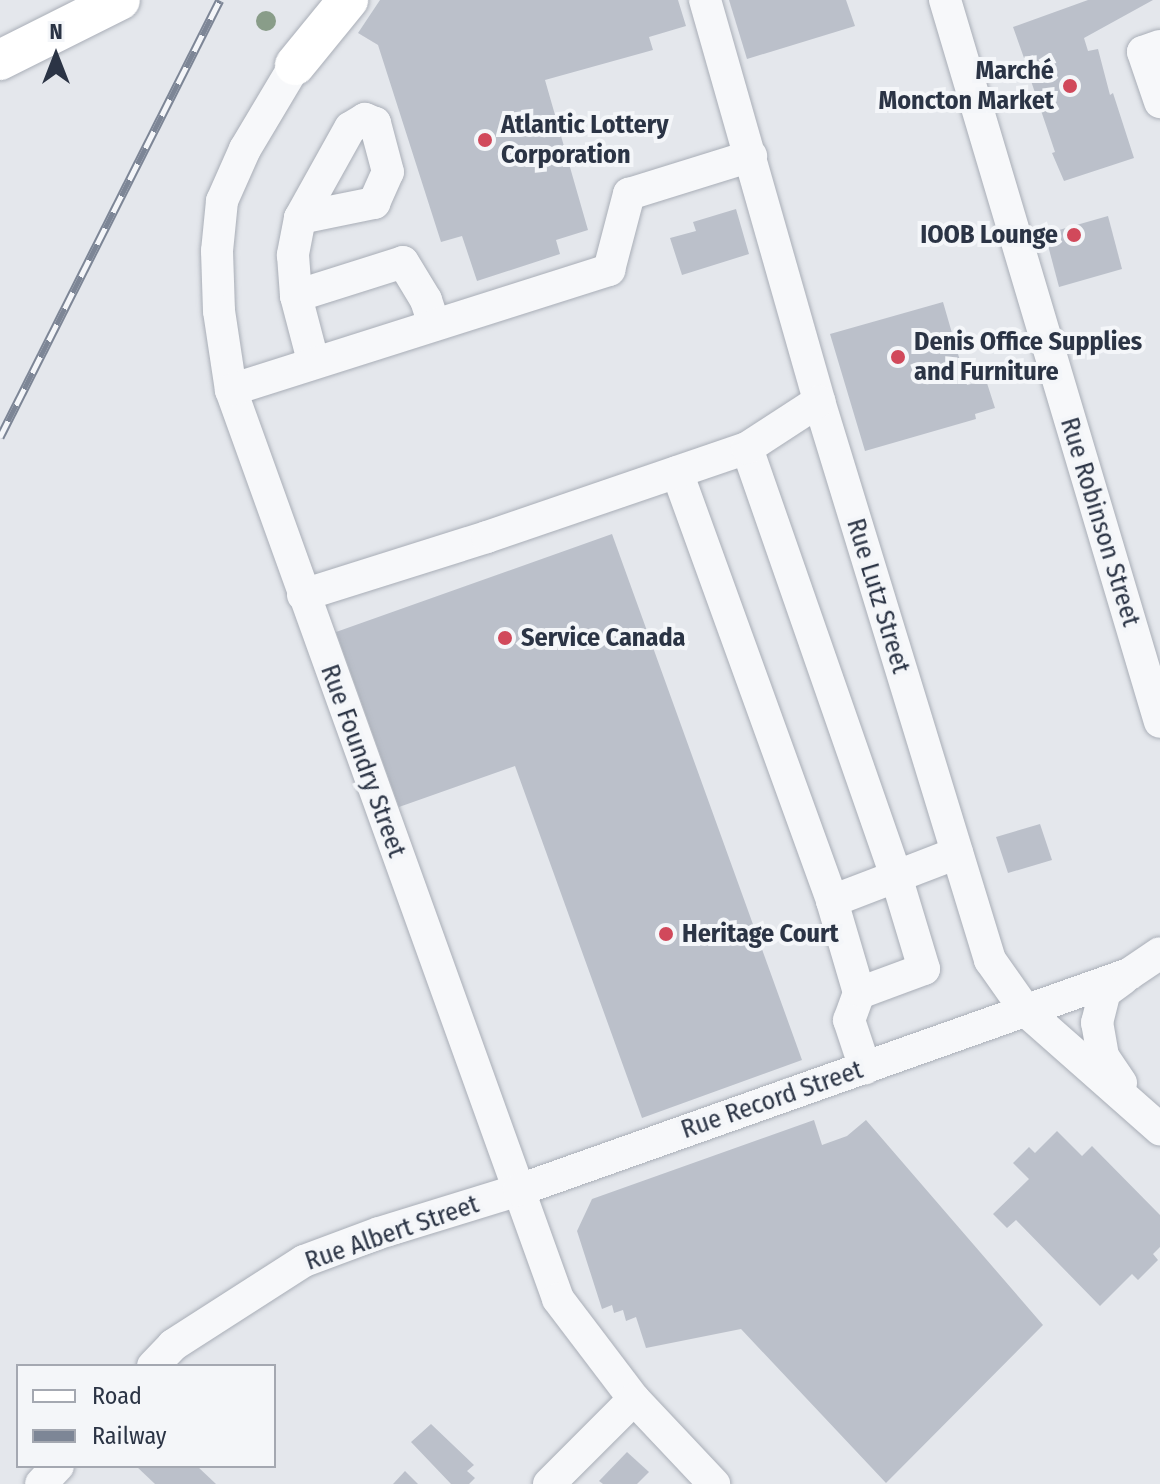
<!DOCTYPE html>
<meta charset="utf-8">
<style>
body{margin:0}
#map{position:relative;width:1160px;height:1484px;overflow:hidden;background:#e4e7ec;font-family:"Fira Sans Condensed",sans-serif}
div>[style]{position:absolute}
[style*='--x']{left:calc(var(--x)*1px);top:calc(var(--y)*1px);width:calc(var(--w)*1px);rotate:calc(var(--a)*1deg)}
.building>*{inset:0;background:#bbc0ca}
.roads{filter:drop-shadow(0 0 2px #a9aeb7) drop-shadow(0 0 2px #a9aeb7)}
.minor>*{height:32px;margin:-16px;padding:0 16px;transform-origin:16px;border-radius:16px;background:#f7f8fa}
.major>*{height:40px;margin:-20px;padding:0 20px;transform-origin:20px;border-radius:20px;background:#fff}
.rail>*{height:9px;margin-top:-4.5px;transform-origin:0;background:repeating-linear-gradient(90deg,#f4f6f9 0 18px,#7d8696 0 36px);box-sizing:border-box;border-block:2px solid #7d8696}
.trees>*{width:20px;height:20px;margin:-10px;border-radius:50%;background:#899d89}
.dots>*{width:22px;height:22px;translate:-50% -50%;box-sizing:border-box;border:4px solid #f4f6f9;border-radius:50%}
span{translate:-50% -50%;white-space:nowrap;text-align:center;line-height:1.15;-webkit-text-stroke:8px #f4f6f9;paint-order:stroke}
.poi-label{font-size:26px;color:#2b3445;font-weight:700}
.right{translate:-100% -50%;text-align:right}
.left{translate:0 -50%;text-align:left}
.street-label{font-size:26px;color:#2b3445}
.legend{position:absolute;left:16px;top:1364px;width:260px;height:104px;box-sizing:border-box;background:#f4f6f9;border:2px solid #a4a8b1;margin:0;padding:10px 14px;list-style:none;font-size:24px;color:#2b3445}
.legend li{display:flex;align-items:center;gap:16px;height:40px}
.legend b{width:40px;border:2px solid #a4a8b1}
.north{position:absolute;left:16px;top:16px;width:80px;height:80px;-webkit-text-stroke:6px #f4f6f9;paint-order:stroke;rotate:0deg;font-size:22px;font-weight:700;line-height:32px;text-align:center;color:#2b3445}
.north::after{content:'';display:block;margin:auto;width:28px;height:36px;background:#2b3445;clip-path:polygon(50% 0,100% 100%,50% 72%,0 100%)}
</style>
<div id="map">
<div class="building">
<i style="clip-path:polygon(380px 0,678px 0,686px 26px,649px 37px,653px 50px,545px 80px,588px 230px,556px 240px,560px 254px,477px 281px,462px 236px,441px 242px,378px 45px,358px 33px)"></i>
<i style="clip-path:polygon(729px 0,846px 0,855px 26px,747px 59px)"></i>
<i style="clip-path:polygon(1088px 0,1153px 0,1084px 38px,1088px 51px,1098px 49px,1110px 95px,1113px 93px,1134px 158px,1064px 181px,1052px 153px,1055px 152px,1028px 72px,1037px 69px,1033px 55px,1024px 58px,1013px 27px)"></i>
<i style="clip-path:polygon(736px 209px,749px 254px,682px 275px,670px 238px,696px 231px,693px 222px)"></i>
<i style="clip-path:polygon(1108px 216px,1122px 269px,1059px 287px,1045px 234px)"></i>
<i style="clip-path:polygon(943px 302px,967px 385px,986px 380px,995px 408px,975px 414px,976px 419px,865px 451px,830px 334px)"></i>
<i style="clip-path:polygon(612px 534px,802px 1060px,642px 1118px,515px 766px,399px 807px,336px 632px)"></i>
<i style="clip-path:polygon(1040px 824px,1052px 860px,1008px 873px,996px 837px)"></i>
<i style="clip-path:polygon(814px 1120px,822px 1145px,847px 1136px,866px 1120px,1043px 1325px,886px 1483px,741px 1329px,646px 1348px,636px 1317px,626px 1321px,623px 1310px,614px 1313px,612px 1305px,602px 1309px,577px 1231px,592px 1199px)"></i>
<i style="clip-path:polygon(1057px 1131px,1082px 1156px,1092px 1146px,1160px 1215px,1160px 1247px,1153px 1254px,1158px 1260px,1138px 1280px,1132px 1274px,1100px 1306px,1016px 1220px,1007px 1228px,993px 1214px,1029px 1179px,1013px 1163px,1029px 1147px,1035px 1153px)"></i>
<i style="clip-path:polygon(431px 1424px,474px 1465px,467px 1471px,475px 1478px,469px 1484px,451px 1484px,411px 1442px)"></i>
<i style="clip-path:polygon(627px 1452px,649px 1472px,637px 1484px,603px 1484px,599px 1481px)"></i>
<i style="clip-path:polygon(136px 1466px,197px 1466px,216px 1484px,155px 1484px)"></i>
<i style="clip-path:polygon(405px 1471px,418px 1484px,393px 1484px)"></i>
</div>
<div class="roads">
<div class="minor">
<i style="--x:705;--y:0;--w:417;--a:74.1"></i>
<i style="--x:819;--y:401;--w:585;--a:72.99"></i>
<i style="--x:990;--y:960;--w:62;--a:54.8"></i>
<i style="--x:1026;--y:1011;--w:179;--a:41.4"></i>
<i style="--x:945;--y:0;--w:753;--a:73.42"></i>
<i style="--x:307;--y:45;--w:121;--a:120.8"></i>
<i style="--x:245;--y:149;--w:57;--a:113.9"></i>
<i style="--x:222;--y:201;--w:50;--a:95.7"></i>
<i style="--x:217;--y:251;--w:60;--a:88.1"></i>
<i style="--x:219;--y:311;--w:80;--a:81.4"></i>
<i style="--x:231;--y:390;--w:966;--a:70.21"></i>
<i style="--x:558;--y:1299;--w:126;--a:52.8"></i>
<i style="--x:634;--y:1399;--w:117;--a:46.7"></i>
<i style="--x:1160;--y:46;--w:18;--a:161"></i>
<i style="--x:1143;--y:52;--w:53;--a:71.2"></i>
<i style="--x:300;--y:218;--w:76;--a:-11.5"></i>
<i style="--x:374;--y:203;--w:34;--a:-66"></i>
<i style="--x:388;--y:172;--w:51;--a:-104.9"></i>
<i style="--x:375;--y:123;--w:11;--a:-158"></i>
<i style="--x:365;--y:119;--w:17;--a:149"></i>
<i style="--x:350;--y:128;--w:103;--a:119.1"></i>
<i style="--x:300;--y:218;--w:38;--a:101"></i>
<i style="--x:293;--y:255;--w:41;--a:85.8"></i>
<i style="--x:296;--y:296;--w:67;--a:75.3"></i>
<i style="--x:296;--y:296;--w:112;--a:-17.6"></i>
<i style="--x:403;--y:262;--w:44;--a:58.8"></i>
<i style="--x:426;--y:300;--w:25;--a:72"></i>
<i style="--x:231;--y:390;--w:397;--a:-17.6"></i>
<i style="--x:609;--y:270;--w:79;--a:-75.3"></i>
<i style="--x:629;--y:194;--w:128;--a:-17.3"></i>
<i style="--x:747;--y:448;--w:453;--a:70.8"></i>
<i style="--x:896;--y:876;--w:97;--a:73.2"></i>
<i style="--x:924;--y:969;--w:69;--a:159.7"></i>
<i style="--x:677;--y:472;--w:456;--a:70.1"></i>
<i style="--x:832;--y:901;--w:96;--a:73.6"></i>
<i style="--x:859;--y:993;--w:29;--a:110"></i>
<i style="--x:849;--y:1020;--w:51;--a:71.6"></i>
<i style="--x:303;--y:595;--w:193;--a:-17.5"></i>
<i style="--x:487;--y:537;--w:275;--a:-18.9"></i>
<i style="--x:747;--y:448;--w:86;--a:-33.1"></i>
<i style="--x:832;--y:901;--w:134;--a:-21"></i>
<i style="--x:1121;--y:1083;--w:32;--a:-124"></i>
<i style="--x:1103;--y:1056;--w:34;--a:-100"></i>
<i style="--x:1097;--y:1023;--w:32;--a:-76"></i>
<i style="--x:1105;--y:992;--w:22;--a:-36"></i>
<i style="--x:153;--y:1366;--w:29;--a:-46"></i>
<i style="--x:173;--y:1345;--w:156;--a:-32.7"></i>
<i style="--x:304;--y:1261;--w:80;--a:-20.5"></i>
<i style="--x:379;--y:1233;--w:146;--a:-17.1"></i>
<i style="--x:519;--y:1190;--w:647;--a:-19.5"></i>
<i style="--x:1129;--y:974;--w:37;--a:-34"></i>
<i style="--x:41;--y:1484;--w:25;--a:-47"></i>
<i style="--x:549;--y:1484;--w:120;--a:-45"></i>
</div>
<div class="major">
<i style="--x:0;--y:60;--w:134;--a:-26.6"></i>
<i style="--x:295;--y:65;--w:84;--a:-50.8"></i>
</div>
</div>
<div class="rail">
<i style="--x:0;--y:437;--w:489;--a:-63.3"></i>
</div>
<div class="trees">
<i style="left:266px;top:21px"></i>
</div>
<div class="dots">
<i style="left:1070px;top:86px;background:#d1495b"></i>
<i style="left:485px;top:140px;background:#d1495b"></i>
<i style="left:1074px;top:235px;background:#d1495b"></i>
<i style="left:898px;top:357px;background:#d1495b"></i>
<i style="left:505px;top:638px;background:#d1495b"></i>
<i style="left:666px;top:934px;background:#d1495b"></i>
</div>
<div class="poi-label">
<span class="right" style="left:1054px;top:86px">Marché<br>Moncton Market</span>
<span class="left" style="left:501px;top:140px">Atlantic Lottery<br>Corporation</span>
<span class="right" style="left:1058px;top:235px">IOOB Lounge</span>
<span class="left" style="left:914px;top:357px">Denis Office Supplies<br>and Furniture</span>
<span class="left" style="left:521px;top:638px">Service Canada</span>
<span class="left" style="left:682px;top:934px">Heritage Court</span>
</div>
<div class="street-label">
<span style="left:1100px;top:522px;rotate:73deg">Rue Robinson Street</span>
<span style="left:878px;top:596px;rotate:73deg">Rue Lutz Street</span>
<span style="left:363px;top:761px;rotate:70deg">Rue Foundry Street</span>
<span style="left:772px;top:1100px;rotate:-19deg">Rue Record Street</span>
<span style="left:392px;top:1233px;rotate:-19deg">Rue Albert Street</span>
</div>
<ul class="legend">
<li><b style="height:10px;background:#fff"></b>Road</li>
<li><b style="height:10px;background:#7d8696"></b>Railway</li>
</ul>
<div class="north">N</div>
</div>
